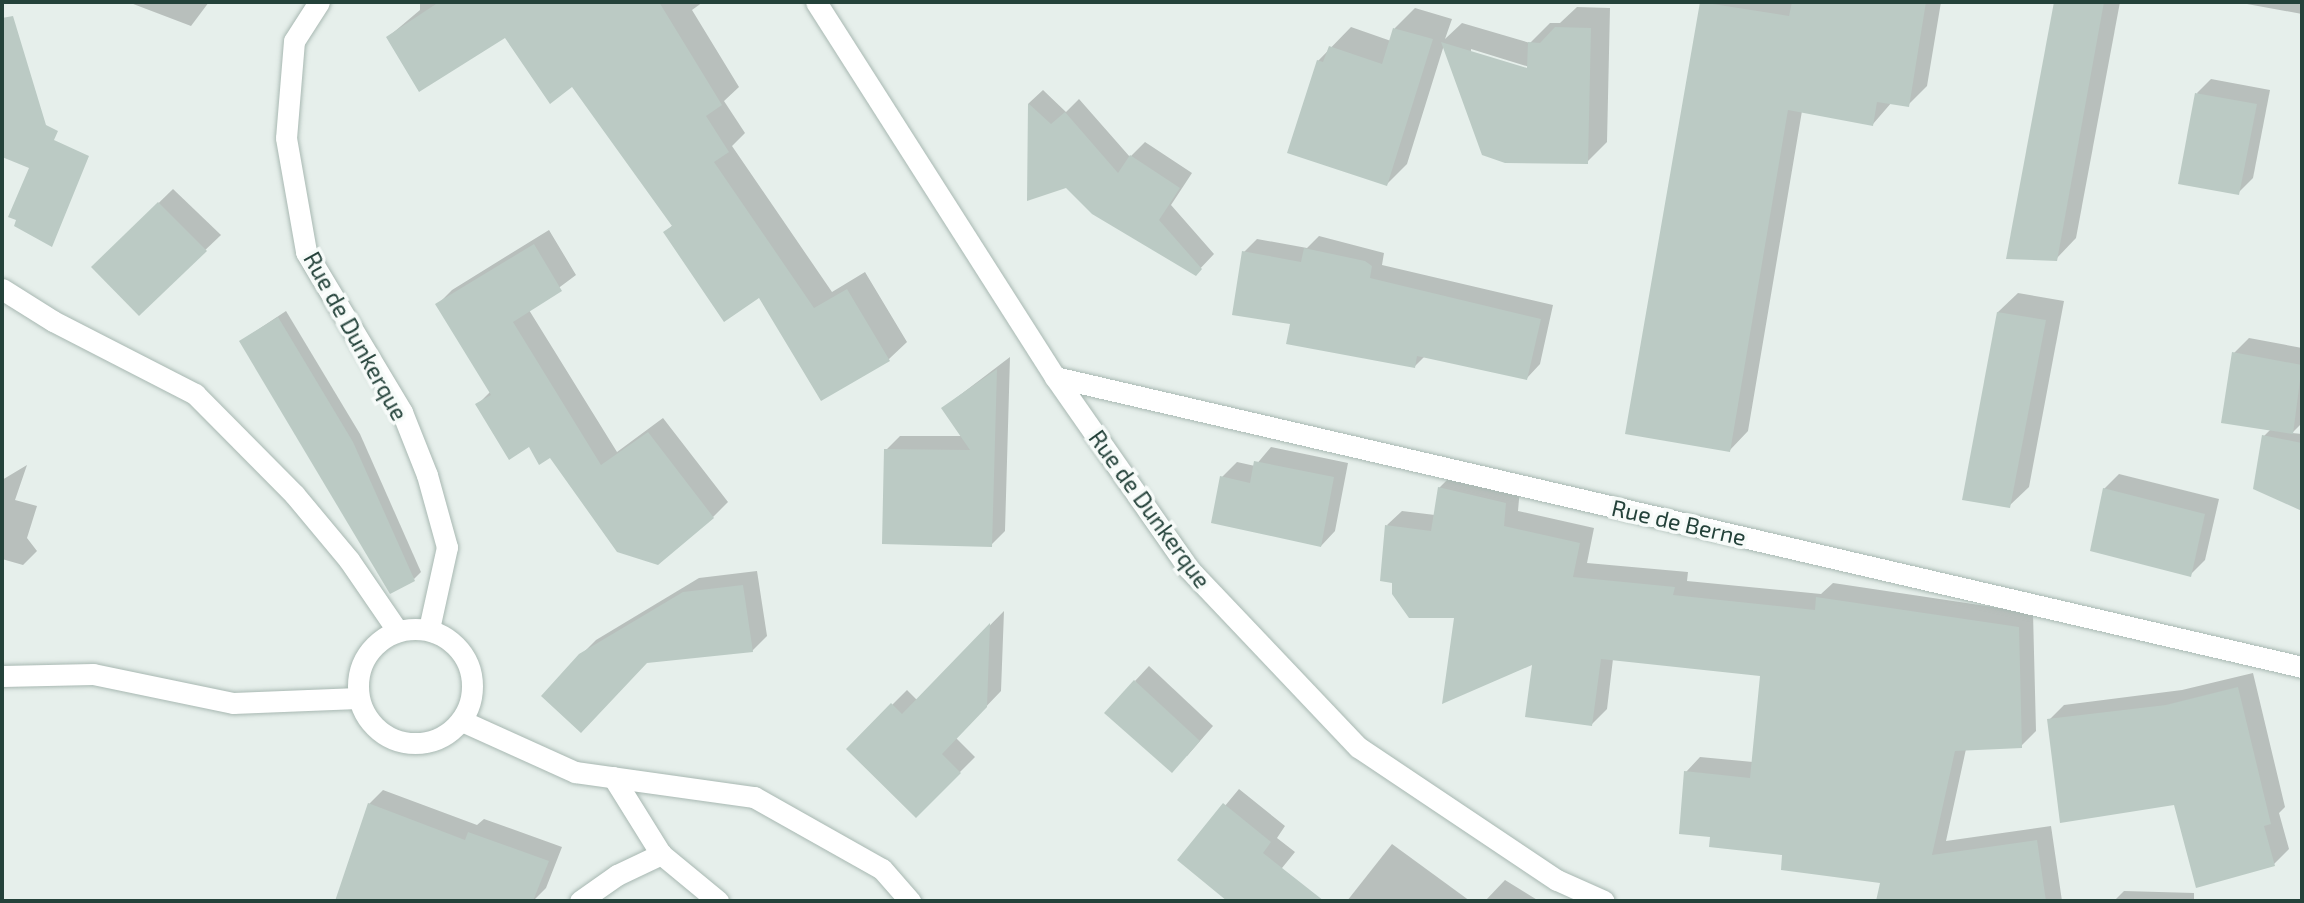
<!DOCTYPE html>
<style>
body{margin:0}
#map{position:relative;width:2304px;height:903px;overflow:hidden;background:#e6efeb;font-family:"Exo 2",sans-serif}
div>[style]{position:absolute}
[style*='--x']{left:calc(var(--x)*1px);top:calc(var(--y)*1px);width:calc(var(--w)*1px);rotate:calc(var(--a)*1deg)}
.shadow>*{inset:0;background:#0003}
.building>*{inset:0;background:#bbcac4}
.roads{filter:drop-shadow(0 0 2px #a8b8b2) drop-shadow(0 0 2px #a8b8b2)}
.minor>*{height:21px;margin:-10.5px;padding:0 10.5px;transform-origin:10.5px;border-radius:10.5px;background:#fff}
.minor>.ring{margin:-10.5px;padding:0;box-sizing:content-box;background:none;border:21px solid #fff;border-radius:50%}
span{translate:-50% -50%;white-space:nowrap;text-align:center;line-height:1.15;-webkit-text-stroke:7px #f7fbf9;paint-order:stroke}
.street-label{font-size:23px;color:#24423a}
.frame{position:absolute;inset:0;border:4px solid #24423a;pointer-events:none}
</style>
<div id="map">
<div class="shadow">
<i style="clip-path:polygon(128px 2px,209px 2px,191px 26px)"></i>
<i style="clip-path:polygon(420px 2px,703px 2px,692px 10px,739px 87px,724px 101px,745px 133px,732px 146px,832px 292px,865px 272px,907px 342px,889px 359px,822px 398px,760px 296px,665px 232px,673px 225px,572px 85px,505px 36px,388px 37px,420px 10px)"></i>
<i style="clip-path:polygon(1702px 2px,1941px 2px,1927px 86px,1908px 105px,1892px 102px,1873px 124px,1802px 111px,1748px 431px,1730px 450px,1628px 433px)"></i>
<i style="clip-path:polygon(2056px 2px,2120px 2px,2076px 238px,2056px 259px,2009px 258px)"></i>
<i style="clip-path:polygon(2248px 2px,2302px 2px,2302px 14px,2247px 4px)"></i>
<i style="clip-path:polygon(evenodd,1577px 7px,1610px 8px,1607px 142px,1587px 162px,1444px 45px,1407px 164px,1387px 184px,1318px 61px,1351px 27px,1391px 41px,1395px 28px,1415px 8px,1452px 19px,1445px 39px,1462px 23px,1530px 43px,1550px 23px,1560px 23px,1577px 7px,1471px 49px,1536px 69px,1535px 72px,1471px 53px,1471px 49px)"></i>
<i style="clip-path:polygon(2211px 79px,2270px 90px,2253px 178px,2238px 193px,2197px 93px)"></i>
<i style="clip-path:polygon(1043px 90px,1066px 112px,1079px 99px,1130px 157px,1145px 142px,1192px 173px,1171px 205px,1214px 254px,1196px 273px,1066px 186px,1029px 199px,1029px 103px)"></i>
<i style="clip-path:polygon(173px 189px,221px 235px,139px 313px,93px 267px)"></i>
<i style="clip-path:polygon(549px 230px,576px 275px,529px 310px,617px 452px,663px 418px,728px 502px,713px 517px,551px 456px,477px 405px,491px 391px,438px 304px,452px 290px)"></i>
<i style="clip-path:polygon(1319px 236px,1384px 253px,1382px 265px,1553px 305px,1540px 364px,1527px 378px,1425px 356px,1414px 367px,1292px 323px,1244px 252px,1257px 239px,1307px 248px)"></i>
<i style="clip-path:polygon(2018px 293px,2064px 301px,2029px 487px,2009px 506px,1998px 312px)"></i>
<i style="clip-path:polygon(286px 311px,360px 434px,421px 572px,414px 579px,241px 341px)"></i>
<i style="clip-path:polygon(2249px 338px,2302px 348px,2302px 423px,2292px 433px,2302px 434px,2302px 509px,2255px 488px,2264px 436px,2271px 429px,2234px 353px)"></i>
<i style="clip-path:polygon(1010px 357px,1005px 531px,991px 545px,886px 450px,900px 436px,963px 436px,943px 408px)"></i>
<i style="clip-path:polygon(1271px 447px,1348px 463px,1335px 531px,1321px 546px,1222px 477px,1237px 462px,1255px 466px)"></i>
<i style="clip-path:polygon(27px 465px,15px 500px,37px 506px,27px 538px,37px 551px,23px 565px,2px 559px,2px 480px)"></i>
<i style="clip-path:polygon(1454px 473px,1520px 488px,1518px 511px,1594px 528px,1587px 563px,1688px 572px,1687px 581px,1821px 594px,1833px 583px,2033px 613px,2036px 731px,2021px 746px,1966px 749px,1946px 841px,2051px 826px,2062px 901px,1896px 901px,1879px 897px,1882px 882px,1712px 836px,1686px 772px,1700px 757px,1753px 762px,1762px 675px,1613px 659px,1607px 709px,1592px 724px,1535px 662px,1456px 616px,1387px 525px,1402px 511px,1435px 515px,1439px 488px)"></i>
<i style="clip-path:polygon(2119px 474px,2219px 499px,2205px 560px,2190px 575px,2104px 489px)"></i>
<i style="clip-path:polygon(757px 571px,767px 636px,752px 651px,581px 655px,596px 640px,699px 578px)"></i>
<i style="clip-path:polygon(1004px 611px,1001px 691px,956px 738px,975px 757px,916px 816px,848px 749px,907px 690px,917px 700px)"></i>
<i style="clip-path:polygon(1149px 666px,1213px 726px,1187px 756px,1135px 681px)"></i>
<i style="clip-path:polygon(2253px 673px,2285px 807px,2279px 813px,2289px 849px,2274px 864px,2049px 720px,2064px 705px,2182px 690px)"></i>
<i style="clip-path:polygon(1239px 789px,1285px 826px,1277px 838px,1295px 852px,1255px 901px,1230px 901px,1180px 860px)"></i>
<i style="clip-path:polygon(383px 790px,477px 825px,484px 819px,562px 847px,546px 888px,533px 901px,368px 901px,340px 891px,369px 804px)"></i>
<i style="clip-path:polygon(1392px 844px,1470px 901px,1347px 901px)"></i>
<i style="clip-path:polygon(1505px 880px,1539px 901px,1485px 901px)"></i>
<i style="clip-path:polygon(2124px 891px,2194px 893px,2194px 901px,2114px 901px)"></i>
</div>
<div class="building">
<i style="clip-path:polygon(439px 2px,659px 2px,722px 105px,706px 116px,729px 152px,714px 162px,814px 308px,847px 289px,890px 361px,821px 401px,759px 298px,724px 322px,663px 232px,672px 226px,572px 87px,550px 104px,505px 38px,419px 92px,386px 37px)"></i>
<i style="clip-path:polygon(1700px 2px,1789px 16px,1792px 2px,1926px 2px,1909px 107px,1877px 102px,1873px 126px,1788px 110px,1730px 452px,1625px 434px)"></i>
<i style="clip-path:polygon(2054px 2px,2104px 2px,2057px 261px,2006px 259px)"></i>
<i style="clip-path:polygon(13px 16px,46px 125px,58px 131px,54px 140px,89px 156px,52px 247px,14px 226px,16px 220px,8px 217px,29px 168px,2px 157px,2px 18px)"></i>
<i style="clip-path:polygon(1555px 27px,1591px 28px,1588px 164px,1505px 163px,1482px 155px,1441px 42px,1527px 68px,1528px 42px,1540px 43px)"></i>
<i style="clip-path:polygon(1393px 28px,1433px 39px,1387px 186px,1287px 153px,1317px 60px,1323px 62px,1329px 46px,1382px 64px)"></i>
<i style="clip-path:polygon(2195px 93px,2257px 104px,2239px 195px,2178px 184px)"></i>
<i style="clip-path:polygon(1028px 103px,1051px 124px,1065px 112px,1118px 173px,1130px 155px,1180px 188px,1159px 220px,1202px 269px,1196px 276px,1092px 214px,1066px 188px,1027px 201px)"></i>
<i style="clip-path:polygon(158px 202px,207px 251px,139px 316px,91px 267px)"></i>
<i style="clip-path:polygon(534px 244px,562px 291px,513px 322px,601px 465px,648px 432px,714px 518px,658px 565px,617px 552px,550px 458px,539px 465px,529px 447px,509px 460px,475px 404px,491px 395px,435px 304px)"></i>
<i style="clip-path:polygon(1304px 248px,1365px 261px,1372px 266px,1370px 278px,1541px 319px,1527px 380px,1417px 356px,1415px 368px,1286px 344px,1290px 324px,1232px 315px,1242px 251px,1301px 262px)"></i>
<i style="clip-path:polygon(1997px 312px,2046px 320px,2010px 508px,1962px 500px)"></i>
<i style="clip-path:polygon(278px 317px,353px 442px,415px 581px,390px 594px,239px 341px)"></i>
<i style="clip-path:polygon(2232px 352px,2302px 365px,2293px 434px,2221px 423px)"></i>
<i style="clip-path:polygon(997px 369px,992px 547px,882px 544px,884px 449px,970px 450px,941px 408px)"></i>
<i style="clip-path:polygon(2262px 435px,2302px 443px,2302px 511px,2253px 489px)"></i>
<i style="clip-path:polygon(1254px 461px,1334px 477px,1321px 547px,1211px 523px,1220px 476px,1250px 483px)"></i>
<i style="clip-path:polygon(1438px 487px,1506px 503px,1504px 526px,1580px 543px,1573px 577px,1675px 587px,1673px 595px,1815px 610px,1816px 597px,2019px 627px,2022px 748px,1955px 751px,1932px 855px,2037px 840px,2046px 901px,1876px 901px,1880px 883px,1781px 870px,1782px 855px,1709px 847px,1710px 837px,1679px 834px,1684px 771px,1750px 778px,1760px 676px,1601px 659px,1592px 726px,1525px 717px,1532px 665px,1442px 704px,1454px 618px,1409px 618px,1392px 594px,1392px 583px,1380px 581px,1385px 525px,1431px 531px)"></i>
<i style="clip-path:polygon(2103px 488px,2205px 514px,2191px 577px,2090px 551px)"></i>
<i style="clip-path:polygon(743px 585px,753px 652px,647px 663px,581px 733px,541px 696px,579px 654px,683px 592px)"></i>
<i style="clip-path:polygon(990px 623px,987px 707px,942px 754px,961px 773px,916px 818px,846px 749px,891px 703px,902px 714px)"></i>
<i style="clip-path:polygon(1134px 680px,1200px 741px,1172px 773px,1104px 713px)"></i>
<i style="clip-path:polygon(2238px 687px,2271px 824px,2264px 826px,2275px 866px,2196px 888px,2174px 805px,2060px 823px,2047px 719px,2166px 705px)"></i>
<i style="clip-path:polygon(368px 803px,465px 840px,468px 832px,549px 861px,533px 901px,335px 901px)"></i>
<i style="clip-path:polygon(1223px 803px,1271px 842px,1263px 853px,1324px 901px,1227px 901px,1177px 860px)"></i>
</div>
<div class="roads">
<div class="minor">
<i style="--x:319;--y:2;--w:46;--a:122.7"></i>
<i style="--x:294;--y:41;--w:97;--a:94.7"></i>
<i style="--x:286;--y:138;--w:116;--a:80"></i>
<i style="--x:306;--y:252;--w:187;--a:59"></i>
<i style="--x:402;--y:412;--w:68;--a:68.4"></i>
<i style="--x:427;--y:475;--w:75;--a:74.5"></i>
<i style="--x:447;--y:547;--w:84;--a:102.4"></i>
<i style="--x:816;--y:2;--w:445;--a:57.5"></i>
<i style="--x:1055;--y:377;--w:233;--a:55.1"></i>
<i style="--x:1188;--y:568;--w:247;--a:46.5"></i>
<i style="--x:1358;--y:747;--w:239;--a:33.8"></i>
<i style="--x:1557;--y:880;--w:51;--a:24.1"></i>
<i style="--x:2;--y:289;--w:60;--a:32.1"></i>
<i style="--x:53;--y:321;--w:160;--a:27.2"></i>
<i style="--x:195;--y:394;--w:141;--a:45.3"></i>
<i style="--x:294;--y:494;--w:86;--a:50.2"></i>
<i style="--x:349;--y:560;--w:85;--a:55.6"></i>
<i style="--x:1055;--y:377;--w:1280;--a:13.09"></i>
<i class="ring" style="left:358px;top:629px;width:93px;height:93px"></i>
<i style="--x:2;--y:676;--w:91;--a:-1.3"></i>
<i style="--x:93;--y:674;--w:143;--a:11.7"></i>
<i style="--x:233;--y:703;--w:125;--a:-2.3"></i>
<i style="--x:462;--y:721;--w:124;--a:24.3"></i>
<i style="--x:575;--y:772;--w:181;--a:8"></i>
<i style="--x:754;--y:797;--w:147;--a:29.4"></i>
<i style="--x:882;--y:869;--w:43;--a:48.8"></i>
<i style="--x:613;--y:777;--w:91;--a:58.1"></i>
<i style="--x:661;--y:854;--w:74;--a:39.5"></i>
<i style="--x:580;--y:901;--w:45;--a:-35.1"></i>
<i style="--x:617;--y:875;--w:49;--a:-25.5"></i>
</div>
</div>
<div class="street-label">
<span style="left:356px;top:336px;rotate:61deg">Rue de Dunkerque</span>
<span style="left:1150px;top:509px;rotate:54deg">Rue de Dunkerque</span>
<span style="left:1679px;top:522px;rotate:13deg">Rue de Berne</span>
</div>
<div class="frame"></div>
</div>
